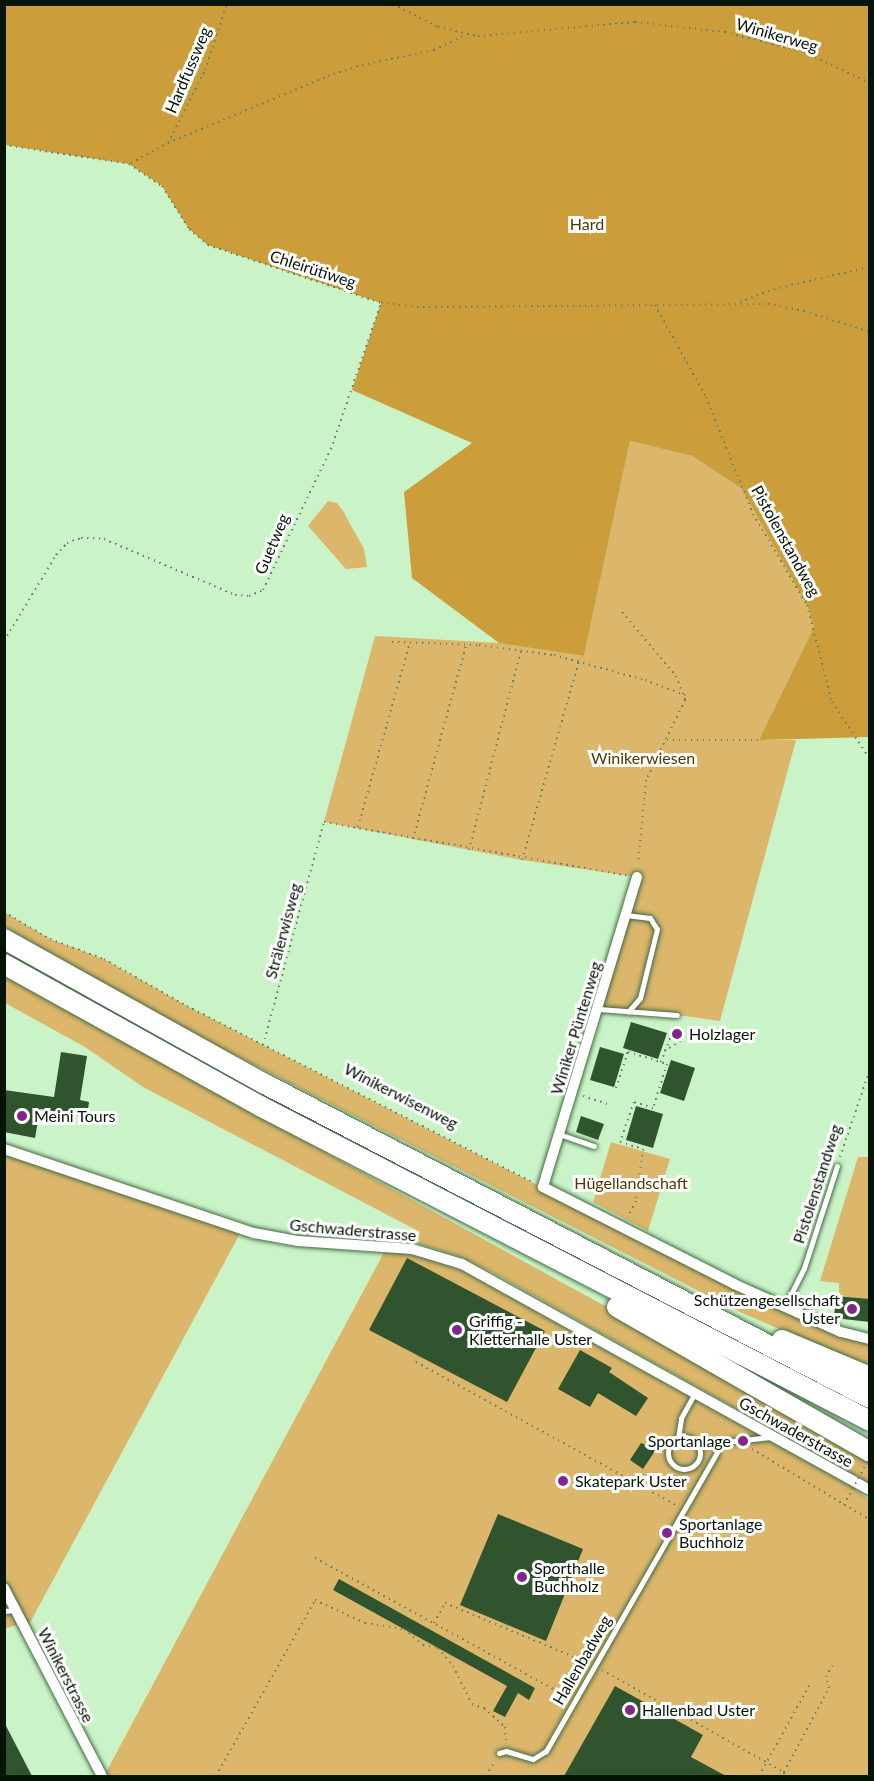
<!DOCTYPE html>
<meta charset="utf-8">
<style>
body{margin:0}
#map{position:relative;width:874px;height:1781px;overflow:hidden;background:#caf4c7;font-family:Lato,sans-serif}
div>[style]{position:absolute}
[style*='--x']{left:calc(var(--x)*1px);top:calc(var(--y)*1px);width:calc(var(--w)*1px);rotate:calc(var(--a)*1deg)}
.green>*{inset:0;background:#dbb66b}
.forest>*{inset:0;background:#cb9e3b}
.building>*{inset:0;background:#2f542e}
.path>*{height:2px;margin-top:-1px;transform-origin:0;background:repeating-linear-gradient(90deg,#668265 0 1.5px,transparent 0 6px)}
.roads{filter:drop-shadow(0 0 2px #446a43) drop-shadow(0 0 2px #446a43)}
.service>*{height:5px;margin:-2.5px;padding:0 2.5px;transform-origin:2.5px;border-radius:2.5px;background:#fff}
.service>.ring{margin:-2.5px;padding:0;box-sizing:content-box;background:none;border:5px solid #fff;border-radius:50%}
.minor>*{height:10px;margin:-5px;padding:0 5px;transform-origin:5px;border-radius:5px;background:#fff}
.motorway>*{height:20px;margin:-10px;padding:0 10px;transform-origin:10px;border-radius:10px;background:#fff}
.path-bridge>*{height:2px;margin-top:-1px;transform-origin:0;background:repeating-linear-gradient(90deg,#668265 0 1.5px,transparent 0 6px)}
.dots>*{width:16px;height:16px;translate:-50% -50%;box-sizing:border-box;border:3px solid #fff;border-radius:50%}
span{translate:-50% -50%;white-space:nowrap;text-align:center;line-height:1.15;-webkit-text-stroke:6px #fff;paint-order:stroke}
.street-label{font-size:16px;color:#061405}
.park-label{font-size:16px;color:#4f3800}
.poi-label{font-size:16px;color:#061405}
.left{translate:0 -50%;text-align:left}
.right{translate:-100% -50%;text-align:right}
.frame{position:absolute;inset:0;border:6px solid #061405;pointer-events:none}
</style>
<div id="map">
<div class="green">
<i style="clip-path:polygon(630px 441px,692px 456px,741px 488px,807px 605px,814px 627px,759px 740px,796px 740px,720px 1021px,642px 1010px,599px 1009px,636px 877px,522px 860px,324px 822px,375px 636px,499px 643px,584px 656px)"></i>
<i style="clip-path:polygon(328px 501px,337px 503px,343px 511px,364px 549px,367px 567px,346px 569px,308px 526px)"></i>
<i style="clip-path:polygon(4px 912px,50px 939px,104px 959px,187px 1006px,649px 1242px,869px 1339px,869px 1368px,740px 1312px,176px 1025px,5px 927px)"></i>
<i style="clip-path:polygon(4px 976px,625px 1317px,869px 1459px,869px 1483px,497px 1275px,461px 1257px,415px 1243px,420px 1232px,143px 1087px,85px 1047px,5px 1003px)"></i>
<i style="clip-path:polygon(611px 1142px,670px 1159px,648px 1231px,593px 1202px)"></i>
<i style="clip-path:polygon(4px 1149px,243px 1228px,26px 1630px,22px 1623px,4px 1629px)"></i>
<i style="clip-path:polygon(858px 1157px,869px 1157px,869px 1299px,839px 1296px,839px 1283px,820px 1281px)"></i>
<i style="clip-path:polygon(388px 1245px,463px 1271px,853px 1487px,869px 1500px,869px 1776px,104px 1776px)"></i>
</div>
<div class="forest">
<i style="clip-path:polygon(5px 4px,869px 5px,869px 737px,759px 740px,814px 627px,807px 605px,741px 488px,692px 456px,630px 441px,584px 656px,499px 643px,412px 578px,404px 492px,472px 443px,352px 390px,381px 303px,208px 245px,189px 229px,162px 186px,129px 164px,5px 145px)"></i>
</div>
<div class="building">
<i style="clip-path:polygon(631px 1022px,667px 1033px,658px 1059px,623px 1048px)"></i>
<i style="clip-path:polygon(600px 1047px,624px 1054px,614px 1087px,590px 1080px)"></i>
<i style="clip-path:polygon(61px 1052px,87px 1056px,80px 1100px,89px 1102px,87px 1117px,40px 1109px,35px 1138px,4px 1132px,4px 1090px,54px 1097px)"></i>
<i style="clip-path:polygon(671px 1060px,695px 1068px,684px 1101px,660px 1093px)"></i>
<i style="clip-path:polygon(636px 1106px,663px 1114px,653px 1148px,626px 1140px)"></i>
<i style="clip-path:polygon(581px 1116px,604px 1124px,598px 1140px,576px 1132px)"></i>
<i style="clip-path:polygon(407px 1258px,545px 1331px,507px 1402px,369px 1330px)"></i>
<i style="clip-path:polygon(836px 1296px,870px 1299px,870px 1322px,834px 1318px)"></i>
<i style="clip-path:polygon(580px 1350px,612px 1368px,609px 1372px,648px 1398px,636px 1416px,598px 1393px,590px 1407px,558px 1389px)"></i>
<i style="clip-path:polygon(650px 1439px,659px 1445px,643px 1469px,630px 1460px,641px 1443px,646px 1445px)"></i>
<i style="clip-path:polygon(498px 1514px,583px 1549px,546px 1641px,460px 1605px)"></i>
<i style="clip-path:polygon(339px 1579px,535px 1688px,529px 1700px,518px 1693px,505px 1717px,493px 1711px,507px 1686px,333px 1590px)"></i>
<i style="clip-path:polygon(615px 1686px,703px 1735px,691px 1757px,726px 1776px,564px 1776px)"></i>
<i style="clip-path:polygon(4px 1722px,32px 1776px,4px 1776px)"></i>
</div>
<div class="path">
<i style="--x:393;--y:4;--w:51;--a:27.1"></i>
<i style="--x:438;--y:27;--w:41;--a:12.7"></i>
<i style="--x:478;--y:36;--w:158;--a:-5.1"></i>
<i style="--x:635;--y:22;--w:91;--a:6.3"></i>
<i style="--x:725;--y:32;--w:81;--a:14.2"></i>
<i style="--x:804;--y:52;--w:73;--a:25.2"></i>
<i style="--x:168;--y:143;--w:82;--a:-63.1"></i>
<i style="--x:205;--y:70;--w:70;--a:-71.6"></i>
<i style="--x:4;--y:145;--w:126;--a:8.6"></i>
<i style="--x:129;--y:164;--w:40;--a:34"></i>
<i style="--x:162;--y:186;--w:51;--a:57.9"></i>
<i style="--x:189;--y:229;--w:25;--a:40"></i>
<i style="--x:208;--y:245;--w:182;--a:18.5"></i>
<i style="--x:381;--y:303;--w:36;--a:6"></i>
<i style="--x:417;--y:307;--w:351;--a:-0.5"></i>
<i style="--x:768;--y:304;--w:37;--a:11"></i>
<i style="--x:804;--y:311;--w:69;--a:17.7"></i>
<i style="--x:131;--y:163;--w:42;--a:-28.4"></i>
<i style="--x:168;--y:143;--w:173;--a:-22.7"></i>
<i style="--x:328;--y:76;--w:36;--a:-18"></i>
<i style="--x:362;--y:65;--w:74;--a:-11.8"></i>
<i style="--x:434;--y:50;--w:34;--a:-26"></i>
<i style="--x:740;--y:302;--w:36;--a:-21"></i>
<i style="--x:774;--y:289;--w:98;--a:-12.9"></i>
<i style="--x:655;--y:305;--w:105;--a:61"></i>
<i style="--x:706;--y:397;--w:126;--a:68.1"></i>
<i style="--x:753;--y:514;--w:106;--a:59.3"></i>
<i style="--x:807;--y:605;--w:100;--a:75.5"></i>
<i style="--x:832;--y:702;--w:69;--a:56.3"></i>
<i style="--x:622;--y:612;--w:84;--a:49.8"></i>
<i style="--x:676;--y:676;--w:26;--a:69"></i>
<i style="--x:685;--y:700;--w:89;--a:116"></i>
<i style="--x:646;--y:780;--w:84;--a:95.4"></i>
<i style="--x:4;--y:641;--w:100;--a:-58.8"></i>
<i style="--x:56;--y:555;--w:16;--a:-47"></i>
<i style="--x:67;--y:543;--w:15;--a:-20"></i>
<i style="--x:81;--y:538;--w:23;--a:2"></i>
<i style="--x:104;--y:539;--w:142;--a:23.1"></i>
<i style="--x:235;--y:595;--w:14;--a:4"></i>
<i style="--x:249;--y:596;--w:15;--a:-23"></i>
<i style="--x:263;--y:590;--w:157;--a:-64.3"></i>
<i style="--x:331;--y:449;--w:154;--a:-71.1"></i>
<i style="--x:392;--y:642;--w:87;--a:2"></i>
<i style="--x:479;--y:645;--w:76;--a:7.6"></i>
<i style="--x:554;--y:655;--w:94;--a:15.4"></i>
<i style="--x:645;--y:680;--w:43;--a:20.6"></i>
<i style="--x:667;--y:740;--w:92;--a:0"></i>
<i style="--x:358;--y:827;--w:192;--a:-74.3"></i>
<i style="--x:413;--y:839;--w:201;--a:-74.7"></i>
<i style="--x:469;--y:850;--w:207;--a:-75.4"></i>
<i style="--x:522;--y:860;--w:207;--a:-74"></i>
<i style="--x:4;--y:912;--w:53;--a:30.4"></i>
<i style="--x:50;--y:939;--w:58;--a:20.3"></i>
<i style="--x:104;--y:959;--w:95;--a:29.5"></i>
<i style="--x:187;--y:1006;--w:388;--a:27"></i>
<i style="--x:263;--y:1045;--w:231;--a:-74.7"></i>
<i style="--x:324;--y:822;--w:307;--a:10"></i>
<i style="--x:664;--y:1051;--w:21;--a:-31"></i>
<i style="--x:661;--y:1062;--w:40;--a:-69"></i>
<i style="--x:616;--y:1088;--w:38;--a:-72"></i>
<i style="--x:628;--y:1052;--w:41;--a:17.1"></i>
<i style="--x:667;--y:1064;--w:46;--a:107.7"></i>
<i style="--x:653;--y:1108;--w:20;--a:-162"></i>
<i style="--x:634;--y:1102;--w:42;--a:109.3"></i>
<i style="--x:620;--y:1142;--w:24;--a:17"></i>
<i style="--x:643;--y:1149;--w:52;--a:97.7"></i>
<i style="--x:636;--y:1201;--w:18;--a:117"></i>
<i style="--x:583;--y:1096;--w:26;--a:18"></i>
<i style="--x:840;--y:1157;--w:93;--a:-71.2"></i>
<i style="--x:420;--y:1356;--w:7;--a:124"></i>
<i style="--x:416;--y:1362;--w:297;--a:28.8"></i>
<i style="--x:752;--y:1449;--w:138;--a:31"></i>
<i style="--x:315;--y:1558;--w:289;--a:28.8"></i>
<i style="--x:434;--y:1623;--w:23;--a:-61"></i>
<i style="--x:445;--y:1603;--w:153;--a:22.7"></i>
<i style="--x:602;--y:1670;--w:209;--a:29.3"></i>
<i style="--x:784;--y:1772;--w:4;--a:90"></i>
<i style="--x:784;--y:1772;--w:95;--a:-61.8"></i>
<i style="--x:829;--y:1688;--w:11;--a:-105"></i>
<i style="--x:826;--y:1677;--w:13;--a:-61"></i>
<i style="--x:216;--y:1776;--w:202;--a:-60.6"></i>
<i style="--x:315;--y:1600;--w:55;--a:24.7"></i>
<i style="--x:365;--y:1623;--w:39;--a:9"></i>
<i style="--x:404;--y:1629;--w:25;--a:40"></i>
<i style="--x:423;--y:1645;--w:15;--a:11"></i>
<i style="--x:438;--y:1648;--w:23;--a:50"></i>
<i style="--x:453;--y:1666;--w:42;--a:63.4"></i>
<i style="--x:472;--y:1704;--w:13;--a:18"></i>
<i style="--x:484;--y:1708;--w:28;--a:42"></i>
<i style="--x:505;--y:1727;--w:15;--a:86"></i>
<i style="--x:486;--y:1776;--w:17;--a:-59"></i>
<i style="--x:759;--y:1776;--w:105;--a:-61"></i>
</div>
<div class="roads">
<div class="service">
<i style="--x:626;--y:915;--w:24;--a:7"></i>
<i style="--x:650;--y:918;--w:13;--a:58"></i>
<i style="--x:657;--y:929;--w:71;--a:103.8"></i>
<i style="--x:640;--y:998;--w:18;--a:131"></i>
<i style="--x:599;--y:1009;--w:78;--a:4.4"></i>
<i style="--x:559;--y:1134;--w:37;--a:19"></i>
<i style="--x:785;--y:1306;--w:42;--a:-63.4"></i>
<i style="--x:804;--y:1268;--w:107;--a:-72.1"></i>
<i class="ring" style="left:668px;top:1437px;width:27px;height:27px"></i>
<i style="--x:678;--y:1438;--w:20;--a:-81"></i>
<i style="--x:681;--y:1418;--w:29;--a:-61"></i>
<i style="--x:698;--y:1445;--w:73;--a:-6.3"></i>
<i style="--x:4;--y:1611;--w:11;--a:-5"></i>
<i style="--x:499;--y:1753;--w:7;--a:-16"></i>
<i style="--x:506;--y:1751;--w:28;--a:17"></i>
<i style="--x:533;--y:1759;--w:15;--a:-32"></i>
<i style="--x:546;--y:1751;--w:344;--a:-60.2"></i>
</div>
<div class="minor">
<i style="--x:637;--y:877;--w:324;--a:106.9"></i>
<i style="--x:543;--y:1187;--w:214;--a:26.9"></i>
<i style="--x:734;--y:1284;--w:117;--a:24.2"></i>
<i style="--x:841;--y:1332;--w:30;--a:14"></i>
<i style="--x:4;--y:1149;--w:264;--a:18.6"></i>
<i style="--x:254;--y:1233;--w:45;--a:10.3"></i>
<i style="--x:298;--y:1241;--w:114;--a:4"></i>
<i style="--x:412;--y:1249;--w:52;--a:16.7"></i>
<i style="--x:462;--y:1264;--w:466;--a:29"></i>
<i style="--x:4;--y:1588;--w:212;--a:62.5"></i>
</div>
<div class="motorway">
<i style="--x:4;--y:939;--w:299;--a:29.1"></i>
<i style="--x:265;--y:1084;--w:682;--a:27.43"></i>
<i style="--x:4;--y:964;--w:293;--a:29"></i>
<i style="--x:260;--y:1106;--w:687;--a:27.31"></i>
<i style="--x:617;--y:1307;--w:292;--a:29.8"></i>
<i style="--x:782;--y:1340;--w:95;--a:22.8"></i>
</div>
</div>
<div class="path-bridge">
<i style="--x:844;--y:1505;--w:55;--a:-61.6"></i>
</div>
<div class="dots">
<i style="left:677px;top:1034px;background:#84248f"></i>
<i style="left:22px;top:1116px;background:#84248f"></i>
<i style="left:852px;top:1309px;background:#84248f"></i>
<i style="left:457px;top:1330px;background:#84248f"></i>
<i style="left:743px;top:1441px;background:#84248f"></i>
<i style="left:563px;top:1481px;background:#84248f"></i>
<i style="left:667px;top:1533px;background:#84248f"></i>
<i style="left:522px;top:1577px;background:#84248f"></i>
<i style="left:630px;top:1710px;background:#84248f"></i>
</div>
<div class="street-label">
<span style="left:777px;top:35px;rotate:16deg">Winikerweg</span>
<span style="left:188px;top:70px;rotate:-67deg">Hardfussweg</span>
<span style="left:313px;top:269px;rotate:18deg">Chleirütiweg</span>
<span style="left:786px;top:541px;rotate:61deg">Pistolenstandweg</span>
<span style="left:272px;top:544px;rotate:-67deg">Guetweg</span>
<span style="left:283px;top:931px;rotate:-75deg">Strälerwisweg</span>
<span style="left:576px;top:1028px;rotate:-73deg">Winiker Püntenweg</span>
<span style="left:401px;top:1096px;rotate:27deg">Winikerwisenweg</span>
<span style="left:817px;top:1184px;rotate:-72deg">Pistolenstandweg</span>
<span style="left:353px;top:1230px;rotate:5deg">Gschwaderstrasse</span>
<span style="left:796px;top:1432px;rotate:29deg">Gschwaderstrasse</span>
<span style="left:582px;top:1660px;rotate:-60deg">Hallenbadweg</span>
<span style="left:66px;top:1675px;rotate:63deg">Winikerstrasse</span>
</div>
<div class="park-label">
<span style="left:587px;top:224px">Hard</span>
<span style="left:643px;top:758px">Winikerwiesen</span>
<span style="left:631px;top:1183px">Hügellandschaft</span>
</div>
<div class="poi-label">
<span class="left" style="left:689px;top:1034px">Holzlager</span>
<span class="left" style="left:34px;top:1116px">Meini Tours</span>
<span class="right" style="left:840px;top:1309px">Schützengesellschaft<br>Uster</span>
<span class="left" style="left:469px;top:1330px">Griffig -<br>Kletterhalle Uster</span>
<span class="right" style="left:731px;top:1441px">Sportanlage</span>
<span class="left" style="left:575px;top:1481px">Skatepark Uster</span>
<span class="left" style="left:679px;top:1533px">Sportanlage<br>Buchholz</span>
<span class="left" style="left:534px;top:1577px">Sporthalle<br>Buchholz</span>
<span class="left" style="left:642px;top:1710px">Hallenbad Uster</span>
</div>
<div class="frame"></div>
</div>
